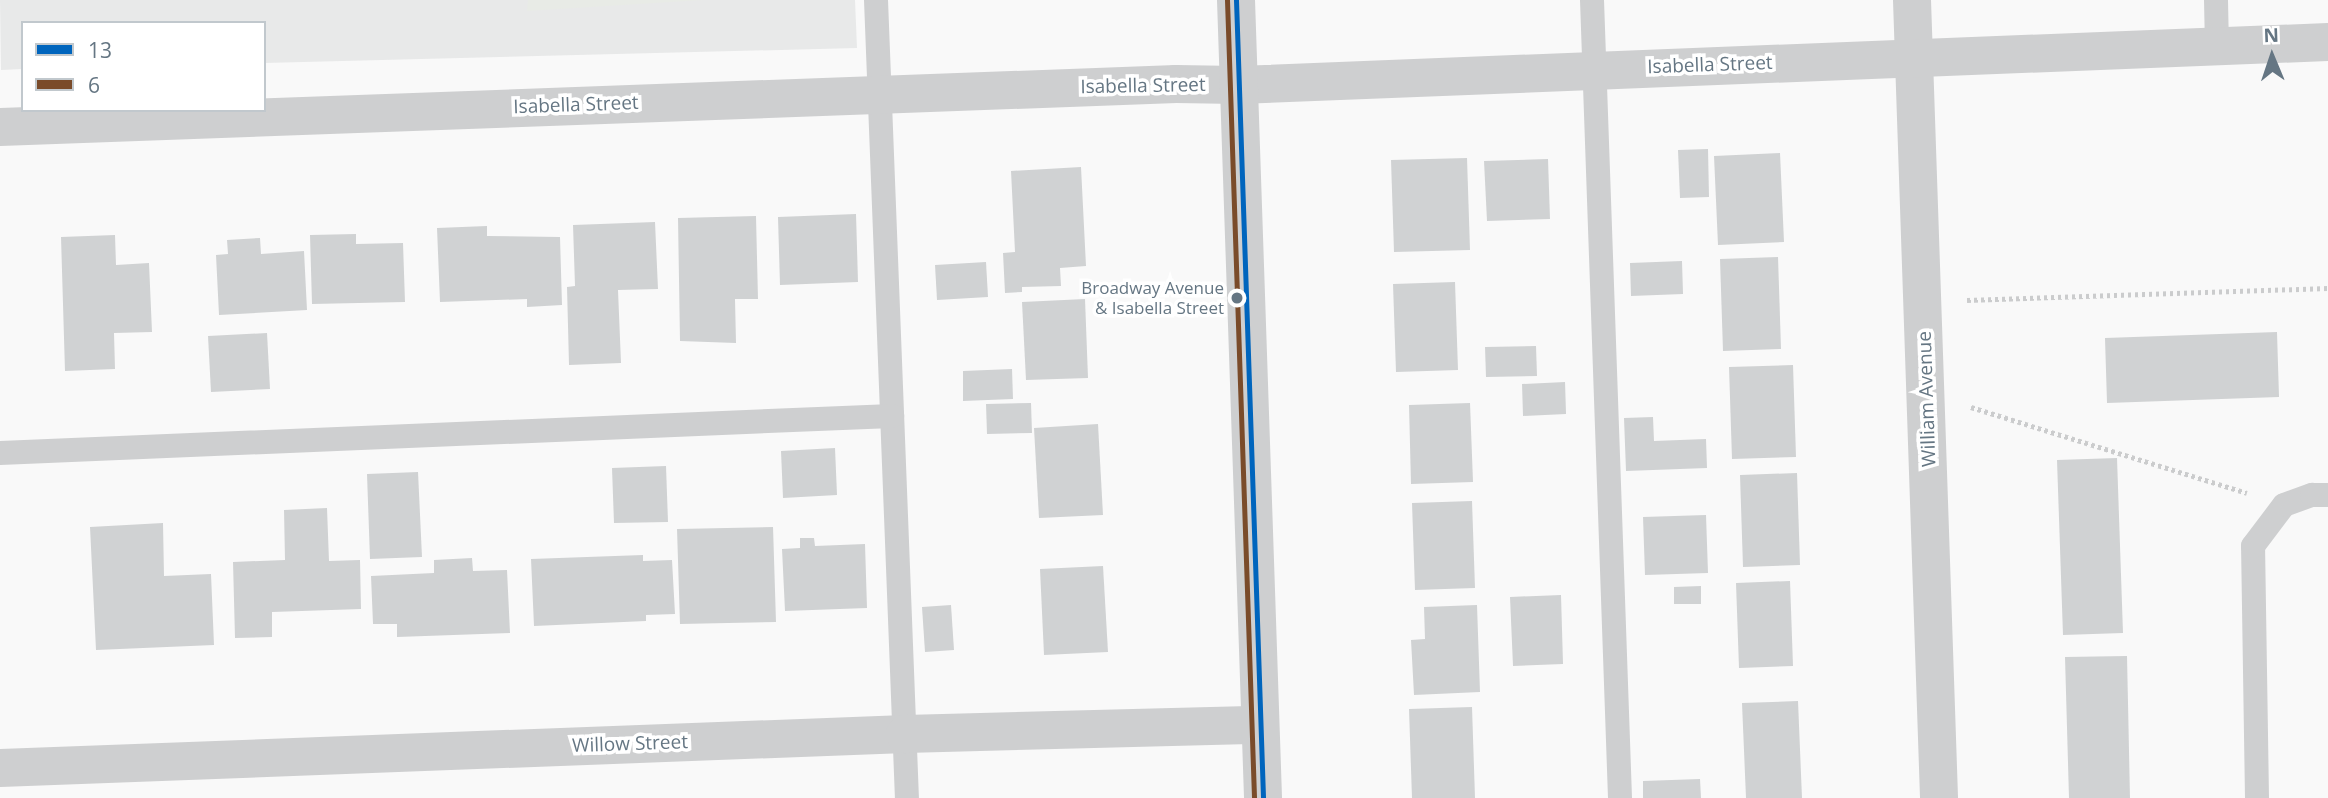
<!DOCTYPE html>
<style>
body{margin:0}
#map{position:relative;width:2328px;height:798px;overflow:hidden;background:#f9f9f9;font-family:"Open Sans",sans-serif}
div>[style]{position:absolute}
[style*='--x']{left:calc(var(--x)*1px);top:calc(var(--y)*1px);width:calc(var(--w)*1px);rotate:calc(var(--a)*1deg)}
.built>*{inset:0;background:#e8e9e9}
.green>*{inset:0;background:#e8ebe6}
.building>*{inset:0;background:#d0d2d3}
.path>*{height:4.5px;margin-top:-2.25px;transform-origin:0;background:repeating-linear-gradient(90deg,#cbcccd 0 3.5px,transparent 0 7px)}
.service>*{height:24px;margin:-12px;padding:0 12px;transform-origin:12px;border-radius:12px;background:#cecfd0}
.minor>*{height:38px;margin:-19px;padding:0 19px;transform-origin:19px;border-radius:19px;background:#cecfd0}
.tertiary>*{height:38px;margin:-19px;padding:0 19px;transform-origin:19px;border-radius:19px;background:#cecfd0}
.bus-1>*{height:5px;margin:-2.5px;padding:0 2.5px;transform-origin:2.5px;border-radius:2.5px;background:#0065bd}
.bus-2>*{height:5px;margin:-2.5px;padding:0 2.5px;transform-origin:2.5px;border-radius:2.5px;background:#7a4b2a}
.dots>*{width:19px;height:19px;translate:-50% -50%;box-sizing:border-box;border:4px solid #fff;border-radius:50%}
span{translate:-50% -50%;white-space:nowrap;text-align:center;line-height:1.15;-webkit-text-stroke:7px #fff;paint-order:stroke}
.bus-label{font-size:17px;color:#657683}
.right{translate:-100% -50%;text-align:right}
.street-label{font-size:19px;color:#657683}
.legend{position:absolute;left:21px;top:21px;width:245px;height:91px;box-sizing:border-box;background:#fff;border:2px solid #c1c8cd;margin:0;padding:9px 12px;list-style:none;font-size:21px;color:#657683}
.legend li{display:flex;align-items:center;gap:14px;height:35px}
.legend b{width:35px;border:2px solid #c1c8cd}
.north{position:absolute;left:2237px;top:21px;width:70px;height:70px;-webkit-text-stroke:5px #fff;paint-order:stroke;rotate:358deg;font-size:19px;font-weight:700;line-height:28px;text-align:center;color:#657683}
.north::after{content:'';display:block;margin:auto;width:24px;height:32px;background:#657683;clip-path:polygon(50% 0,100% 100%,50% 72%,0 100%)}
</style>
<div id="map">
<div class="built">
<i style="clip-path:polygon(0 0,855px 0,857px 48px,264px 63px,264px 23px,23px 23px,23px 69px,1px 70px)"></i>
</div>
<div class="green">
<i style="clip-path:polygon(528px 0,703px 0,527px 11px)"></i>
</div>
<div class="building">
<i style="clip-path:polygon(1708px 149px,1709px 197px,1680px 198px,1678px 150px)"></i>
<i style="clip-path:polygon(1780px 153px,1784px 242px,1718px 245px,1714px 156px)"></i>
<i style="clip-path:polygon(1467px 158px,1470px 250px,1394px 252px,1391px 160px)"></i>
<i style="clip-path:polygon(1548px 159px,1550px 219px,1487px 221px,1484px 161px)"></i>
<i style="clip-path:polygon(1081px 167px,1086px 266px,1060px 268px,1061px 286px,1022px 287px,1022px 292px,1005px 293px,1003px 253px,1015px 252px,1011px 171px)"></i>
<i style="clip-path:polygon(856px 214px,858px 282px,780px 285px,778px 217px)"></i>
<i style="clip-path:polygon(756px 216px,758px 299px,735px 299px,736px 343px,680px 341px,678px 218px)"></i>
<i style="clip-path:polygon(655px 222px,658px 289px,618px 290px,621px 363px,569px 365px,567px 287px,575px 286px,573px 225px)"></i>
<i style="clip-path:polygon(487px 226px,487px 236px,560px 237px,562px 305px,527px 307px,527px 299px,440px 302px,437px 228px)"></i>
<i style="clip-path:polygon(356px 234px,356px 244px,403px 243px,405px 302px,312px 304px,310px 235px)"></i>
<i style="clip-path:polygon(115px 235px,116px 265px,149px 263px,152px 332px,114px 333px,115px 369px,65px 371px,61px 237px)"></i>
<i style="clip-path:polygon(260px 238px,261px 254px,304px 251px,307px 310px,219px 315px,216px 255px,228px 254px,227px 240px)"></i>
<i style="clip-path:polygon(1778px 257px,1781px 349px,1723px 351px,1720px 259px)"></i>
<i style="clip-path:polygon(1682px 261px,1683px 294px,1631px 296px,1630px 263px)"></i>
<i style="clip-path:polygon(986px 262px,988px 297px,937px 300px,935px 265px)"></i>
<i style="clip-path:polygon(1455px 282px,1458px 370px,1396px 372px,1393px 284px)"></i>
<i style="clip-path:polygon(1085px 299px,1088px 378px,1026px 380px,1022px 302px)"></i>
<i style="clip-path:polygon(2277px 332px,2279px 397px,2107px 403px,2105px 338px)"></i>
<i style="clip-path:polygon(267px 333px,270px 389px,211px 392px,208px 336px)"></i>
<i style="clip-path:polygon(1536px 346px,1537px 376px,1486px 377px,1485px 347px)"></i>
<i style="clip-path:polygon(1793px 365px,1796px 457px,1732px 459px,1729px 367px)"></i>
<i style="clip-path:polygon(1012px 369px,1013px 399px,963px 401px,963px 371px)"></i>
<i style="clip-path:polygon(1565px 382px,1566px 414px,1523px 416px,1522px 384px)"></i>
<i style="clip-path:polygon(1031px 403px,1032px 433px,987px 434px,986px 404px)"></i>
<i style="clip-path:polygon(1470px 403px,1473px 482px,1411px 484px,1409px 405px)"></i>
<i style="clip-path:polygon(1653px 417px,1654px 441px,1706px 439px,1707px 468px,1626px 471px,1624px 418px)"></i>
<i style="clip-path:polygon(1098px 424px,1103px 515px,1039px 518px,1034px 428px)"></i>
<i style="clip-path:polygon(835px 448px,837px 495px,783px 498px,781px 451px)"></i>
<i style="clip-path:polygon(2117px 458px,2123px 633px,2063px 635px,2057px 460px)"></i>
<i style="clip-path:polygon(666px 466px,668px 522px,614px 523px,612px 468px)"></i>
<i style="clip-path:polygon(418px 472px,422px 557px,370px 559px,367px 474px)"></i>
<i style="clip-path:polygon(1797px 473px,1800px 565px,1743px 567px,1740px 475px)"></i>
<i style="clip-path:polygon(1472px 501px,1475px 588px,1415px 590px,1412px 503px)"></i>
<i style="clip-path:polygon(327px 508px,329px 561px,360px 560px,361px 609px,272px 612px,272px 637px,235px 638px,233px 562px,285px 560px,284px 510px)"></i>
<i style="clip-path:polygon(1706px 515px,1708px 573px,1645px 575px,1643px 517px)"></i>
<i style="clip-path:polygon(163px 523px,164px 576px,211px 574px,214px 645px,96px 650px,90px 527px)"></i>
<i style="clip-path:polygon(773px 527px,776px 622px,680px 624px,677px 529px)"></i>
<i style="clip-path:polygon(800px 538px,814px 538px,815px 546px,865px 544px,867px 608px,785px 611px,782px 549px,800px 548px)"></i>
<i style="clip-path:polygon(643px 555px,643px 561px,672px 560px,675px 614px,646px 615px,646px 621px,534px 626px,531px 559px)"></i>
<i style="clip-path:polygon(472px 558px,473px 571px,507px 570px,510px 633px,397px 637px,397px 624px,373px 624px,371px 576px,434px 573px,434px 560px)"></i>
<i style="clip-path:polygon(1103px 566px,1108px 652px,1044px 655px,1040px 569px)"></i>
<i style="clip-path:polygon(1790px 581px,1793px 666px,1739px 668px,1736px 583px)"></i>
<i style="clip-path:polygon(1701px 586px,1701px 604px,1674px 604px,1674px 587px)"></i>
<i style="clip-path:polygon(1561px 595px,1563px 664px,1513px 666px,1510px 597px)"></i>
<i style="clip-path:polygon(951px 605px,954px 650px,925px 652px,922px 607px)"></i>
<i style="clip-path:polygon(1477px 605px,1480px 692px,1414px 695px,1411px 640px,1425px 639px,1424px 607px)"></i>
<i style="clip-path:polygon(2127px 656px,2130px 798px,2069px 798px,2065px 657px)"></i>
<i style="clip-path:polygon(1798px 701px,1802px 798px,1746px 798px,1742px 703px)"></i>
<i style="clip-path:polygon(1472px 707px,1475px 798px,1412px 798px,1409px 709px)"></i>
<i style="clip-path:polygon(1700px 779px,1701px 798px,1643px 798px,1643px 781px)"></i>
</div>
<div class="path">
<i style="--x:1967;--y:300;--w:361;--a:-1.9"></i>
<i style="--x:1971;--y:407;--w:289;--a:17.3"></i>
</div>
<div class="service">
<i style="--x:876;--y:0;--w:799;--a:87.78"></i>
<i style="--x:1592;--y:0;--w:798;--a:87.99"></i>
<i style="--x:2216;--y:0;--w:47;--a:88.8"></i>
<i style="--x:0;--y:453;--w:893;--a:-2.38"></i>
<i style="--x:2257;--y:798;--w:252;--a:-90.9"></i>
<i style="--x:2253;--y:546;--w:51;--a:-52.9"></i>
<i style="--x:2284;--y:505;--w:30;--a:-20"></i>
<i style="--x:2312;--y:495;--w:16;--a:0"></i>
</div>
<div class="minor">
<i style="--x:1912;--y:0;--w:798;--a:88.06"></i>
<i style="--x:0;--y:127;--w:1177;--a:-2.09"></i>
<i style="--x:1176;--y:84;--w:62;--a:0.9"></i>
<i style="--x:1238;--y:85;--w:1091;--a:-2.26"></i>
<i style="--x:0;--y:768;--w:906;--a:-2.15"></i>
<i style="--x:905;--y:734;--w:355;--a:-1.5"></i>
</div>
<div class="tertiary">
<i style="--x:1236;--y:0;--w:798;--a:88.06"></i>
</div>
<div class="bus-1">
<i style="--x:1236;--y:0;--w:798;--a:88.06"></i>
</div>
<div class="bus-2">
<i style="--x:1227;--y:0;--w:798;--a:88.06"></i>
</div>
<div class="dots">
<i style="left:1237px;top:298px;background:#657683"></i>
</div>
<div class="bus-label">
<span class="right" style="left:1224px;top:298px">Broadway Avenue<br>&amp; Isabella Street</span>
</div>
<div class="street-label">
<span style="left:1710px;top:65px;rotate:-2deg">Isabella Street</span>
<span style="left:1143px;top:86px;rotate:-1deg">Isabella Street</span>
<span style="left:576px;top:105px;rotate:-2deg">Isabella Street</span>
<span style="left:1927px;top:399px;rotate:-92deg">William Avenue</span>
<span style="left:630px;top:744px;rotate:-2deg">Willow Street</span>
</div>
<ul class="legend">
<li><b style="height:9px;background:#0065bd"></b>13</li>
<li><b style="height:9px;background:#7a4b2a"></b>6</li>
</ul>
<div class="north">N</div>
</div>
